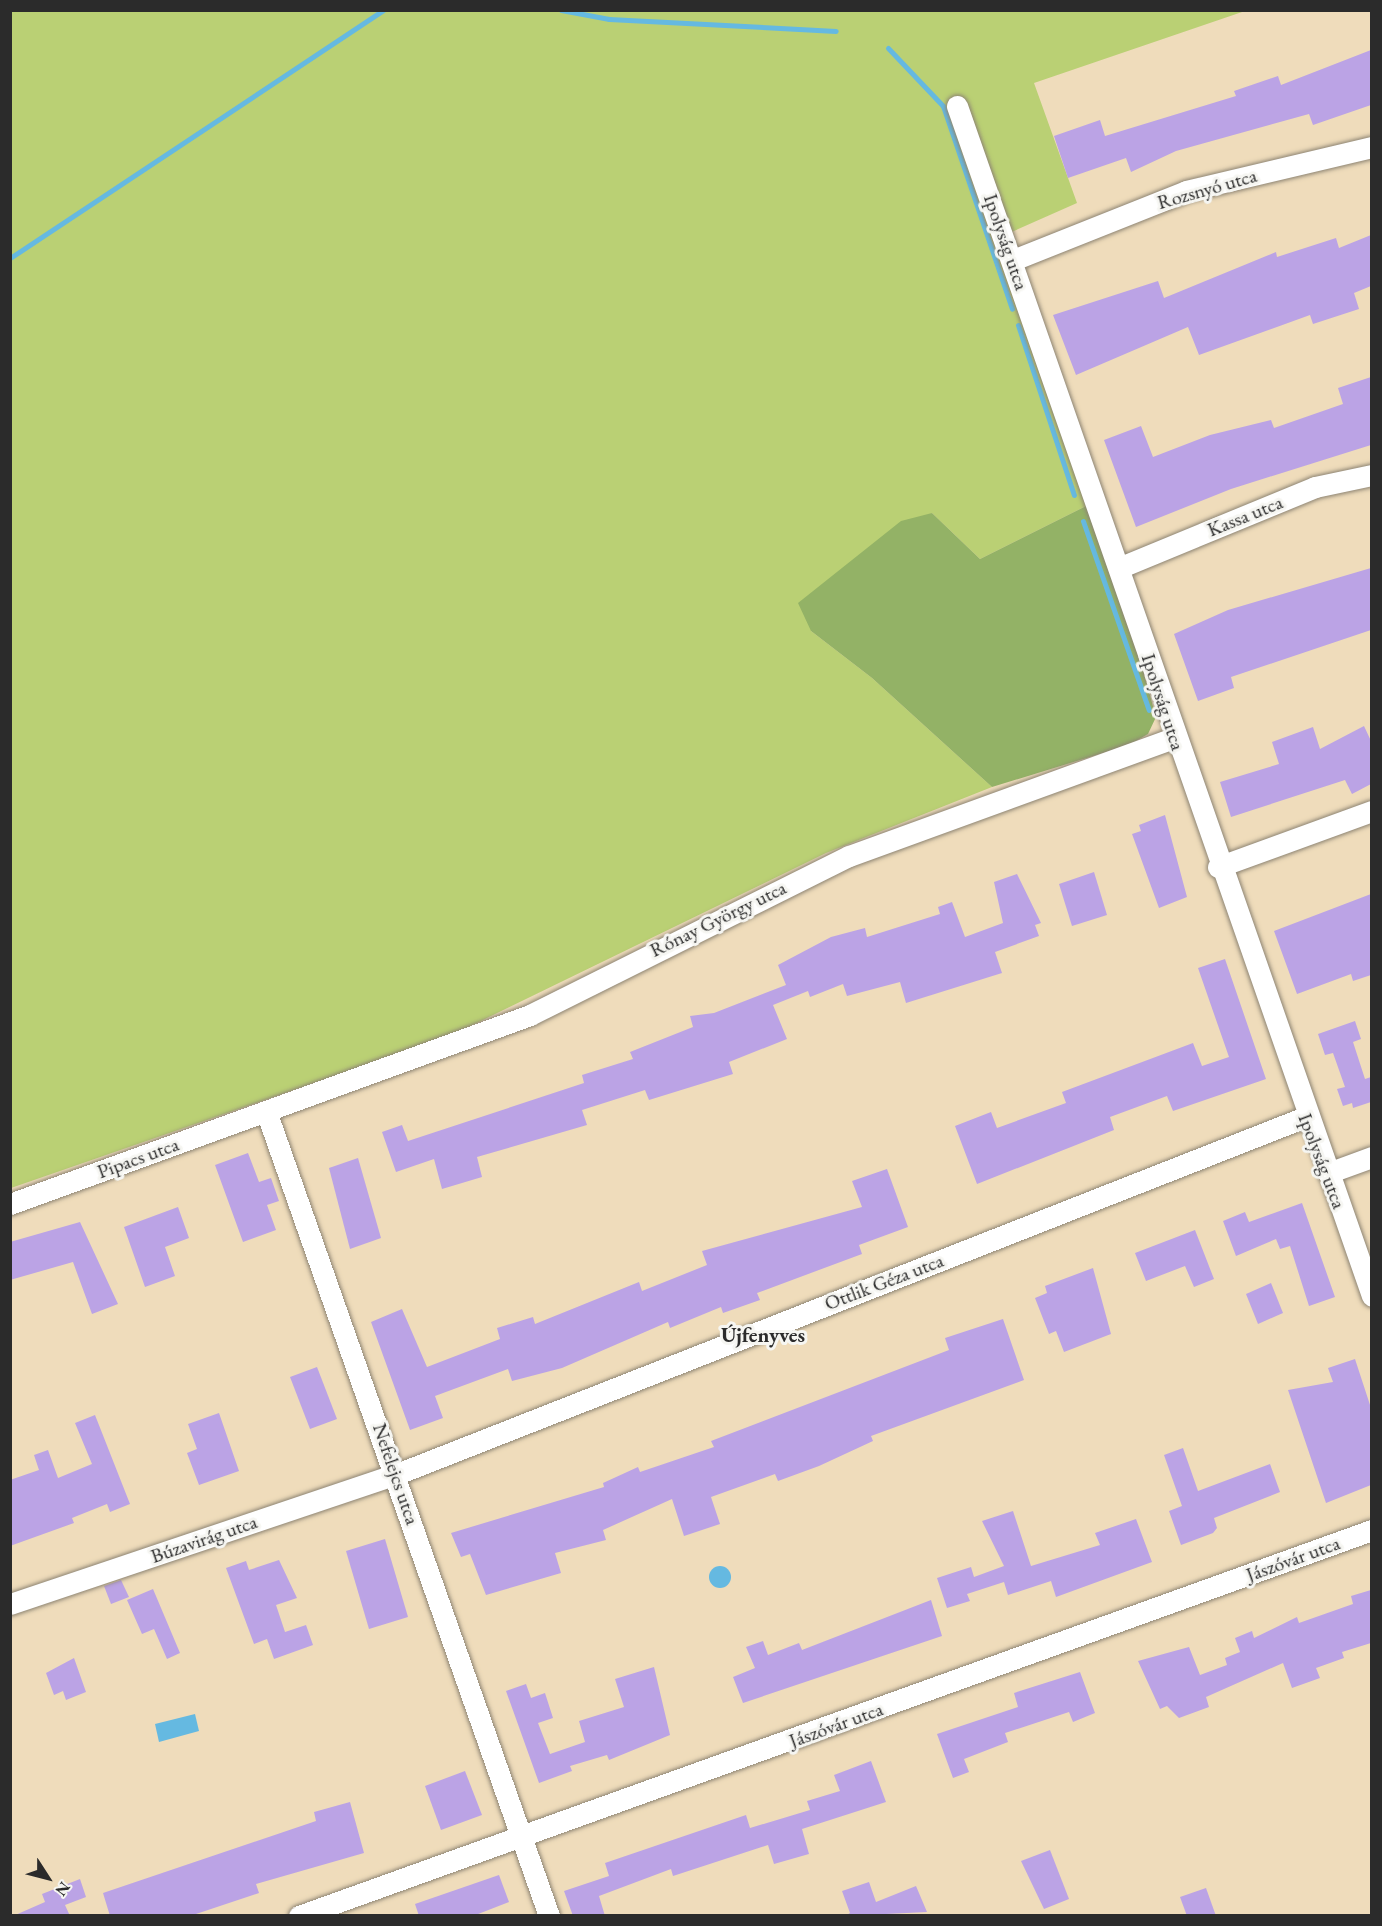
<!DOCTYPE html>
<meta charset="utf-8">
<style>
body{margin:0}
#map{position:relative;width:1382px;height:1926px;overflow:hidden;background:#efdcbb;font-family:"EB Garamond",serif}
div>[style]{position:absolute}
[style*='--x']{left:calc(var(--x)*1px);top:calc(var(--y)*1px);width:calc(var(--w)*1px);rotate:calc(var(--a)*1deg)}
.green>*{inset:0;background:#bad074}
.forest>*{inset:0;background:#93b266}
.water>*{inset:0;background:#65b9e1}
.round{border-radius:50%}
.stream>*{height:5px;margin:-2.5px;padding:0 2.5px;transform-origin:2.5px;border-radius:2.5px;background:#65b9e1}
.building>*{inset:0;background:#bba3e5}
.roads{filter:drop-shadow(0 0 2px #8d8473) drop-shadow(0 0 2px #8d8473)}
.minor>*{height:21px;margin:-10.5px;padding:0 10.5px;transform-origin:10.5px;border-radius:10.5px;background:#fff}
span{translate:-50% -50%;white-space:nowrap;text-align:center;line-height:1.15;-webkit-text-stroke:6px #f6f6f2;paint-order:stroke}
.street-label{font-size:20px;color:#2b2b2b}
.neighbourhood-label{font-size:21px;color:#2b2b2b;font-weight:700}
.frame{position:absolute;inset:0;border:12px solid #2b2b2b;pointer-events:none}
.north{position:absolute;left:18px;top:1848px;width:60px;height:60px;-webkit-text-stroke:4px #f6f6f2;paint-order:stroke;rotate:126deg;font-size:16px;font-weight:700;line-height:24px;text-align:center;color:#2b2b2b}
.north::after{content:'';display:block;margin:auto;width:21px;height:27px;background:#2b2b2b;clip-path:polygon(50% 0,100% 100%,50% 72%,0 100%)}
</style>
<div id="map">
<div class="green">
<i style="clip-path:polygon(10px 11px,1245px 11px,1034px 83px,1077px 203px,996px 239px,1096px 501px,980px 559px,932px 513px,811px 631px,872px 678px,992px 787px,826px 853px,452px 1035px,11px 1188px)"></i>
</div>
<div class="forest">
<i style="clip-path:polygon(1096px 501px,1156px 717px,1148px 734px,1129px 745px,992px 787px,872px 678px,811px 631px,798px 603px,901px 521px,932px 513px,980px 559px)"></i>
</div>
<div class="water">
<i class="round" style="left:709px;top:1566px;width:22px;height:22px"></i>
<i style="clip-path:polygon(195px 1714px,199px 1731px,159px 1742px,155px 1724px)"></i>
</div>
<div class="stream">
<i style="--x:561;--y:10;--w:49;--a:10.6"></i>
<i style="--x:609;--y:19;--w:227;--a:3"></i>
<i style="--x:888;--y:48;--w:80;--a:46.5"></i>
<i style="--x:943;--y:106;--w:214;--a:71.2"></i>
<i style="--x:10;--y:258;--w:448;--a:-33.6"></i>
<i style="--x:1018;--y:325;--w:179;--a:71.8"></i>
<i style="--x:1083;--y:521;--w:200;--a:70.8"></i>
</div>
<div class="building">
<i style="clip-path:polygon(1371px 50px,1371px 105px,1313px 125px,1309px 114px,1176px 151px,1131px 172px,1126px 158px,1068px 178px,1054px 136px,1100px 120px,1105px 136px,1236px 96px,1234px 91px,1278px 76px,1281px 85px)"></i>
<i style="clip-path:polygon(1371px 235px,1371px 286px,1354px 293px,1359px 309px,1313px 324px,1310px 315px,1199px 355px,1188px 327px,1076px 375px,1053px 315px,1158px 281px,1164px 298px,1276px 252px,1277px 257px,1336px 238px,1339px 248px)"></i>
<i style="clip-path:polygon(1371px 377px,1371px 445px,1231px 489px,1136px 527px,1104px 440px,1141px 426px,1153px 457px,1210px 435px,1271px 420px,1274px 428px,1343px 404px,1338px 388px)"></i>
<i style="clip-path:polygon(1371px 568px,1371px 630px,1231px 677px,1234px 688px,1198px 701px,1174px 634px,1228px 610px)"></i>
<i style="clip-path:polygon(1364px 726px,1371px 741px,1371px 784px,1352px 794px,1345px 780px,1231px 817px,1220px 782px,1279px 764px,1272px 742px,1313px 727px,1320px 749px)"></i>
<i style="clip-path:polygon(1165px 815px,1187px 897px,1159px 908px,1132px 834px,1141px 831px,1139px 825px)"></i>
<i style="clip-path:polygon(1094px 872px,1107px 915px,1072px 926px,1059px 884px)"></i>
<i style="clip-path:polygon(1017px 874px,1041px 923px,1035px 925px,1039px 936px,995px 952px,1002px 973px,906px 1003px,900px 982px,847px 996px,843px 984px,810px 997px,808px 991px,773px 1005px,787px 1039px,729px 1062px,733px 1074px,649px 1100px,645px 1090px,582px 1110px,587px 1125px,477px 1157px,482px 1177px,442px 1189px,434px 1159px,396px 1172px,382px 1132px,402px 1125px,408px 1141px,584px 1083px,582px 1075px,633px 1059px,630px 1052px,693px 1027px,690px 1016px,714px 1013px,786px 985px,778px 965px,831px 937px,865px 928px,867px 937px,940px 914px,938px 907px,952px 902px,965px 937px,1003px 923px,994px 882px)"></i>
<i style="clip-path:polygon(1371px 894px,1371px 975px,1353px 981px,1351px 974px,1297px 994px,1274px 931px)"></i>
<i style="clip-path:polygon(1225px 959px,1266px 1079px,1173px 1111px,1167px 1096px,1110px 1117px,1114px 1130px,977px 1184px,955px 1126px,991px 1112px,997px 1128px,1066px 1103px,1062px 1092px,1193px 1043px,1202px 1066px,1229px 1057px,1198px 968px)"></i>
<i style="clip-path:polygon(1355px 1021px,1361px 1039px,1353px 1042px,1365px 1079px,1371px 1077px,1371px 1102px,1353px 1108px,1352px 1103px,1343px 1106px,1337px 1089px,1345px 1087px,1333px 1053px,1325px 1055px,1318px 1034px)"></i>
<i style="clip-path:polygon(248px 1153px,259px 1182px,271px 1178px,279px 1201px,267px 1205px,276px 1230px,243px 1242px,215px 1165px)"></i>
<i style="clip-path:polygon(358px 1158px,381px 1238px,350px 1249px,329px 1168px)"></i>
<i style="clip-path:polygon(887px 1169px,908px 1227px,859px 1245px,862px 1254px,757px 1293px,760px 1300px,723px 1313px,721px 1307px,670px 1328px,668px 1322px,562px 1368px,512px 1381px,508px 1369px,435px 1396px,443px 1418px,410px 1430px,371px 1322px,402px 1309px,427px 1367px,500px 1339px,497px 1328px,533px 1317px,535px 1324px,639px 1282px,642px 1291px,707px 1265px,702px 1251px,862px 1207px,852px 1181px)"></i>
<i style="clip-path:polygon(1302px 1203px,1335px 1297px,1309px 1306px,1290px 1246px,1280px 1249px,1276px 1239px,1236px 1256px,1223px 1221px,1245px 1212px,1249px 1222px)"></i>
<i style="clip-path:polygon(178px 1207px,189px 1238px,165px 1247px,175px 1276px,145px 1287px,124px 1227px)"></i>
<i style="clip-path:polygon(80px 1222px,118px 1304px,92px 1314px,73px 1262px,10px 1280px,10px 1242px)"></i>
<i style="clip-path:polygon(1195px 1230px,1214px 1279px,1194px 1287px,1185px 1266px,1146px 1281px,1135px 1253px)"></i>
<i style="clip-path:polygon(1093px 1268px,1111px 1334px,1064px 1352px,1056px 1331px,1049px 1334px,1035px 1298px,1047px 1293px,1045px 1286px)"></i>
<i style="clip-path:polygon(1271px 1283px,1283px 1313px,1258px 1324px,1246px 1294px)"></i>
<i style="clip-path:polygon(1003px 1319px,1024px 1380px,871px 1436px,873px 1441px,819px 1466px,778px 1481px,775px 1474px,711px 1497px,720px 1524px,684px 1536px,672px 1499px,603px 1530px,606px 1540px,555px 1553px,561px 1573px,486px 1595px,470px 1554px,461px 1557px,451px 1533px,604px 1487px,603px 1483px,638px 1467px,640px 1472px,714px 1447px,711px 1441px,949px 1350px,945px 1338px)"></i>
<i style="clip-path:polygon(1355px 1359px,1371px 1408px,1371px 1485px,1326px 1503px,1288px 1390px,1333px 1382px,1328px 1368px)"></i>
<i style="clip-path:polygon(317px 1367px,337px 1419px,310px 1429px,290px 1377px)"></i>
<i style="clip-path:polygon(219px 1413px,239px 1471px,199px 1485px,187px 1453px,197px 1449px,188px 1424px)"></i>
<i style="clip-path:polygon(95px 1415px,130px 1504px,110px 1512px,107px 1504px,72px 1518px,74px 1523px,10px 1546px,10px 1480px,39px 1470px,34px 1455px,48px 1450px,58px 1478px,92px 1464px,75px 1423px)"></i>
<i style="clip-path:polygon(1183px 1448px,1198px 1491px,1270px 1464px,1280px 1492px,1214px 1518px,1217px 1528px,1213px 1533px,1181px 1545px,1169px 1511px,1182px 1506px,1164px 1455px)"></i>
<i style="clip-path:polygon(1013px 1511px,1031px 1566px,1100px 1545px,1095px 1533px,1136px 1519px,1152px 1562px,1056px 1597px,1051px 1581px,1008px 1595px,1004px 1582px,967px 1594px,970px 1601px,947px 1608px,937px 1578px,971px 1567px,974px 1577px,1004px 1566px,982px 1521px)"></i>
<i style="clip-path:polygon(385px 1539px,408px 1617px,369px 1629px,346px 1551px)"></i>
<i style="clip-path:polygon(279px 1560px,297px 1598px,276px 1605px,285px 1632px,306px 1625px,313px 1645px,274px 1659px,267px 1639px,254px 1644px,226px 1568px,246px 1561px,249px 1570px)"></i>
<i style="clip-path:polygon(121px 1580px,129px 1597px,111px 1604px,104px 1586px)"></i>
<i style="clip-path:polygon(153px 1589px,180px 1653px,167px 1659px,154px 1629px,142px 1634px,127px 1600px)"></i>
<i style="clip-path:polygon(1371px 1590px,1371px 1643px,1342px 1652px,1344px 1658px,1316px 1668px,1320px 1678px,1292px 1688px,1283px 1663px,1206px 1697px,1209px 1707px,1179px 1718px,1167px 1706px,1160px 1709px,1138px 1661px,1189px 1647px,1200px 1675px,1227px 1665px,1225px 1658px,1240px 1652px,1235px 1638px,1252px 1631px,1254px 1638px,1297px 1617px,1299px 1623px,1353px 1604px,1351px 1596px)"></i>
<i style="clip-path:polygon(931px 1600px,942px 1636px,743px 1703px,733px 1677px,755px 1668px,746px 1647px,763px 1641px,768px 1655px,799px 1643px,802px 1650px)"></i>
<i style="clip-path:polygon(74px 1658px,86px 1692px,66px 1700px,63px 1691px,54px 1695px,46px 1673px)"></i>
<i style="clip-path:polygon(654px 1667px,670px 1735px,609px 1760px,607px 1755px,570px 1766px,572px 1771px,539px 1783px,506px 1691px,526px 1684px,531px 1698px,545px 1693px,553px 1718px,538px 1723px,550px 1754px,585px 1742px,579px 1721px,624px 1707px,615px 1679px)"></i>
<i style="clip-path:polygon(1080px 1672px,1095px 1713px,1073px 1722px,1069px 1712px,1005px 1733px,1008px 1742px,964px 1759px,969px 1772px,953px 1778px,937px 1734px,1018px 1707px,1014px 1693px)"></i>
<i style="clip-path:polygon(871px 1761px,886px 1802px,802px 1829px,809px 1854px,774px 1864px,768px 1845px,673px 1876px,671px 1869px,599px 1896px,605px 1916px,573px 1916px,564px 1891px,609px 1876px,605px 1863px,746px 1815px,750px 1828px,810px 1810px,807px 1801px,840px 1791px,834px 1775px)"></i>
<i style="clip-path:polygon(465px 1771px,482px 1815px,441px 1830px,425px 1786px)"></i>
<i style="clip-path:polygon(350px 1802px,364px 1853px,256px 1884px,259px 1893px,190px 1916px,110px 1916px,103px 1893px,316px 1821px,314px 1812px)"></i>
<i style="clip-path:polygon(1050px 1850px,1069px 1899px,1044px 1909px,1021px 1861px)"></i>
<i style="clip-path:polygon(499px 1875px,509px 1902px,473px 1916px,419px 1916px,415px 1904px)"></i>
<i style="clip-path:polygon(80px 1879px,86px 1897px,65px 1905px,70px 1916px,13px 1916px,45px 1902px,42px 1894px)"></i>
<i style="clip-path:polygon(869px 1882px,876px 1902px,916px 1886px,927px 1912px,845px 1916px,850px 1913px,842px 1891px)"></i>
<i style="clip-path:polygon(1206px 1888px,1216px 1916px,1187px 1916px,1180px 1897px)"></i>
</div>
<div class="roads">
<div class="minor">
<i style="--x:957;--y:106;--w:1260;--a:70.77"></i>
<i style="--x:1013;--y:260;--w:186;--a:-21.7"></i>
<i style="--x:1186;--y:191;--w:191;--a:-13.3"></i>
<i style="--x:1121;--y:567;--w:210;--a:-22.4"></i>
<i style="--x:1315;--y:487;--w:58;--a:-11.9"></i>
<i style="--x:1218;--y:867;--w:164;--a:-20"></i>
<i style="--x:266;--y:1111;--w:853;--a:70.63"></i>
<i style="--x:1328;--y:1173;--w:47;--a:-20"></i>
<i style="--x:10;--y:1204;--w:553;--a:-19.97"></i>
<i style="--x:530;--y:1015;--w:356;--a:-26.5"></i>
<i style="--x:849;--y:856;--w:346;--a:-20"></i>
<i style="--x:10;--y:1604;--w:408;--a:-18.6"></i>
<i style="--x:397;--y:1474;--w:976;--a:-21.46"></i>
<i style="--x:299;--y:1916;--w:1140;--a:-19.79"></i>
</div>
</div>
<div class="street-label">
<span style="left:1207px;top:189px;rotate:-16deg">Rozsnyó utca</span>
<span style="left:1006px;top:242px;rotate:71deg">Ipolyság utca</span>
<span style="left:1245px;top:516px;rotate:-22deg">Kassa utca</span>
<span style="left:1163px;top:702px;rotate:72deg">Ipolyság utca</span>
<span style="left:718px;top:919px;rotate:-26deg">Rónay György utca</span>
<span style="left:138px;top:1158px;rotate:-20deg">Pipacs utca</span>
<span style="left:1322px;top:1161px;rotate:69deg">Ipolyság utca</span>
<span style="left:884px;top:1282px;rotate:-21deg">Ottlik Géza utca</span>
<span style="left:396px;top:1474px;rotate:71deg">Nefelejcs utca</span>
<span style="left:204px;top:1539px;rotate:-19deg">Búzavirág utca</span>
<span style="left:1293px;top:1559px;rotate:-20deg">Jászóvár utca</span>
<span style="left:836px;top:1725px;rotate:-20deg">Jászóvár utca</span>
</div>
<div class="neighbourhood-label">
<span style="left:763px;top:1335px">Újfenyves</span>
</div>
<div class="frame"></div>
<div class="north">N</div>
</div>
